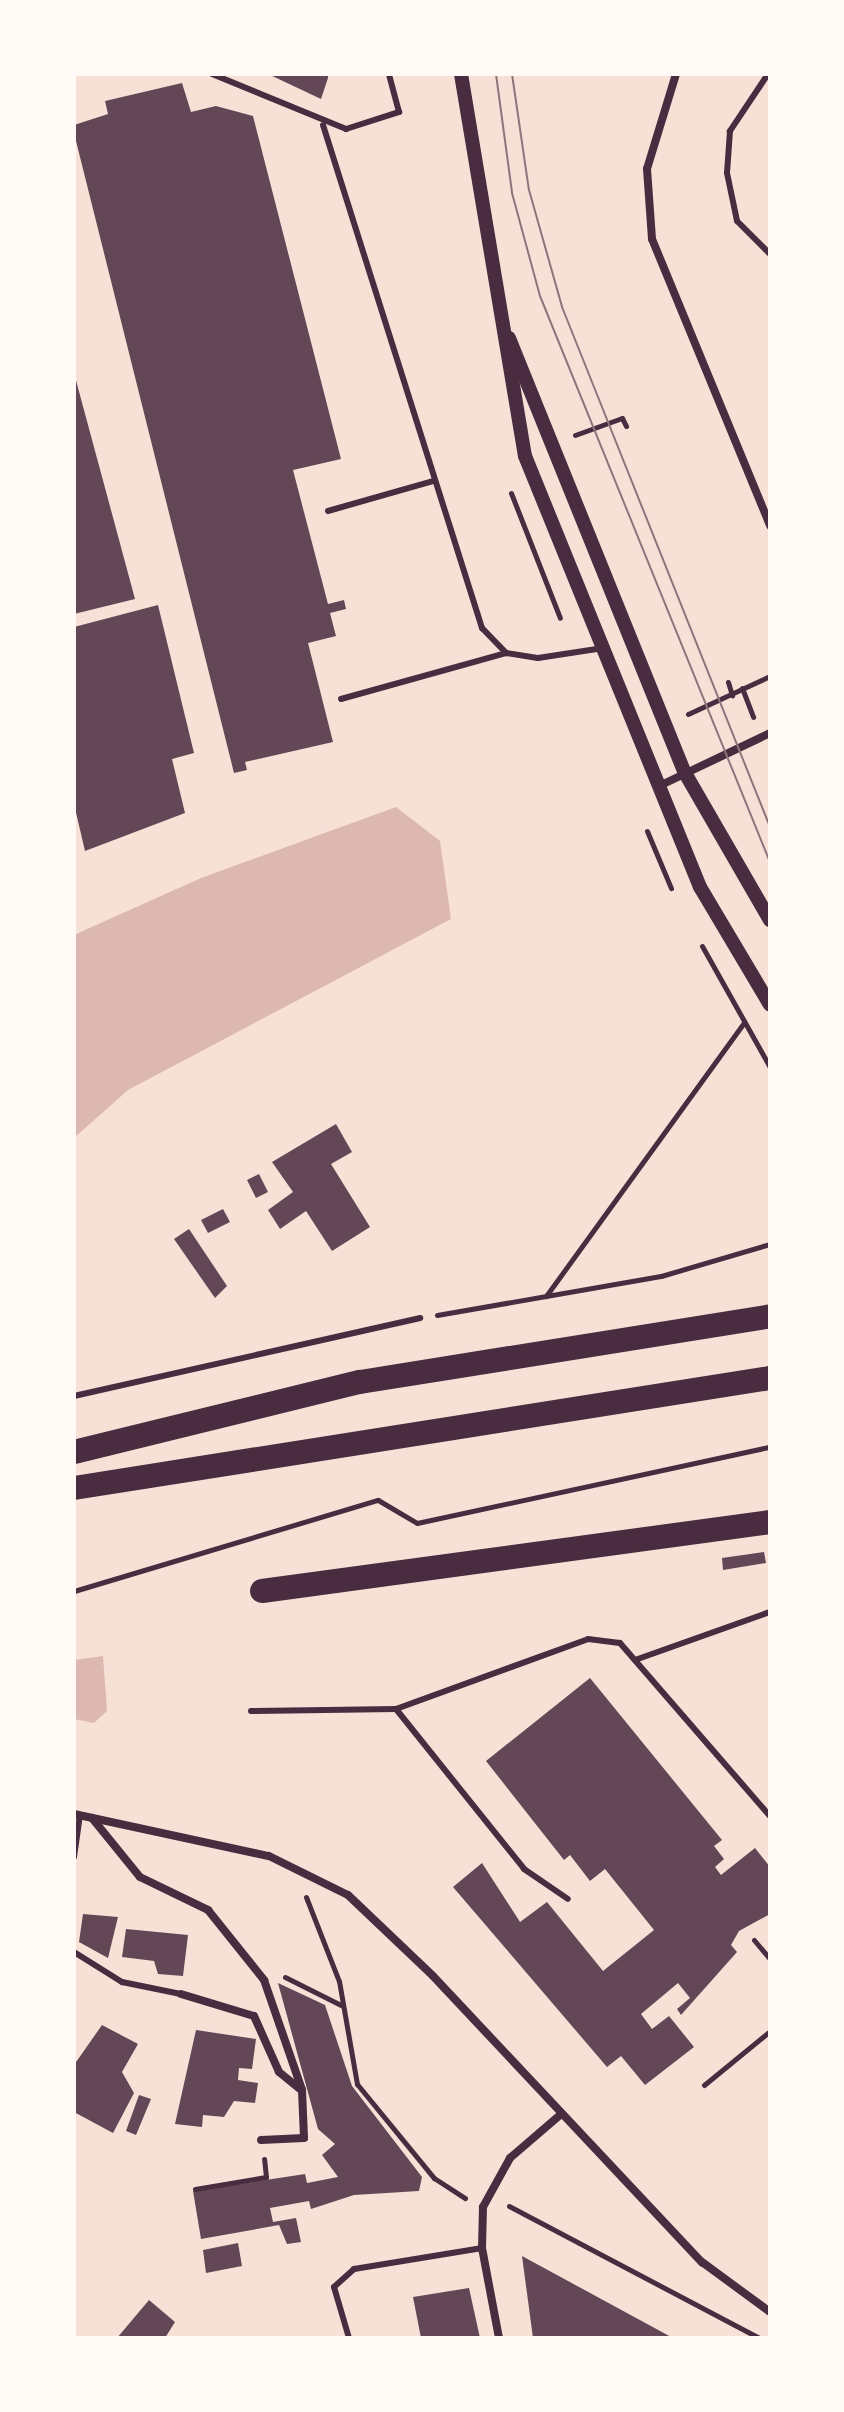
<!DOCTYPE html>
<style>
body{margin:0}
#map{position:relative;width:844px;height:2412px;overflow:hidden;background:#f7e1d7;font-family:Commissioner,sans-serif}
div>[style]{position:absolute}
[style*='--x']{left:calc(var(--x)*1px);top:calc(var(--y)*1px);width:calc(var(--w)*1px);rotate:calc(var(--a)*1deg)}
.water>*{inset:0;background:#dcb8b0}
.building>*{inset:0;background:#644757}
.path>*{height:5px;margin:-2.5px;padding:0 2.5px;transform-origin:2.5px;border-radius:2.5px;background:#4a2c40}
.service>*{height:6px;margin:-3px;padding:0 3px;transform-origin:3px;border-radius:3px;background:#4a2c40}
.minor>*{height:8px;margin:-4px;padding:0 4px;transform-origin:4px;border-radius:4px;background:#4a2c40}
.tertiary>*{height:14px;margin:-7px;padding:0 7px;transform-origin:7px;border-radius:7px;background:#4a2c40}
.motorway>*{height:24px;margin:-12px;padding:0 12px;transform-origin:12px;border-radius:12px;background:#4a2c40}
.tram>*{height:2px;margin:-1px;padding:0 1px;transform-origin:1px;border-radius:1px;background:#8f747c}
span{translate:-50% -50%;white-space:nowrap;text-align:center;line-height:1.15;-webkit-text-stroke:6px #fffaf5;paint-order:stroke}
.frame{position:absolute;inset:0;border:76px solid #fffaf5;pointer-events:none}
</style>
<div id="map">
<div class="water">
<i style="clip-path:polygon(396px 807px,440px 841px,451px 919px,128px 1090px,74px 1138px,74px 935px,201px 878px)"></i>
<i style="clip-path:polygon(103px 1656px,107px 1711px,94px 1723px,74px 1719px,74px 1660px)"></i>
</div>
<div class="building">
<i style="clip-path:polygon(268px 74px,328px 74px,328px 78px,321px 99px)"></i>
<i style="clip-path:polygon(182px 83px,191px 112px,216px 106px,253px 116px,341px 459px,293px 470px,328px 604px,344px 600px,346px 609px,330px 613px,336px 636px,308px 643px,333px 742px,245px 762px,247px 770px,234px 773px,74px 133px,74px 125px,108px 114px,105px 101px)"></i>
<i style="clip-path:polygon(74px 373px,135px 599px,74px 614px)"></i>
<i style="clip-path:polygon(158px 605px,194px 753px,172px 759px,185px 813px,85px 851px,74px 804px,74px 627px)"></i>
<i style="clip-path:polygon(336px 1124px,352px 1152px,331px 1164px,370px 1227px,332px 1251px,306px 1211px,280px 1229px,268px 1210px,293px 1192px,272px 1162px)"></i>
<i style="clip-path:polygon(259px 1174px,268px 1192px,256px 1198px,247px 1180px)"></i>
<i style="clip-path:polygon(223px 1209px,230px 1222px,208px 1233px,201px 1220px)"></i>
<i style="clip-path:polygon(189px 1229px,227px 1286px,215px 1298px,174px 1239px)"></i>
<i style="clip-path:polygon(764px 1552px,766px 1563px,723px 1570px,722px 1558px)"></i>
<i style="clip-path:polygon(590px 1678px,722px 1840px,714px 1846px,724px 1859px,715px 1867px,721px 1875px,755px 1848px,770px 1867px,770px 1914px,739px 1931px,731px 1945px,737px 1952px,681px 2015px,677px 2009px,690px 1998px,678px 1983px,641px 2014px,652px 2029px,669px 2016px,694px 2047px,645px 2085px,621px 2056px,607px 2067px,453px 1887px,482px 1863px,520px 1922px,547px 1902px,603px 1971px,654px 1930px,605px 1869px,590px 1881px,570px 1855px,564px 1860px,486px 1761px)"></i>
<i style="clip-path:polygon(83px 1914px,118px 1917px,108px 1958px,79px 1942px)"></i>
<i style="clip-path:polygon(126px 1929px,188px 1935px,183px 1976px,158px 1974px,154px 1961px,122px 1957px)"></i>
<i style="clip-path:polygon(278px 1983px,325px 2005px,352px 2086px,422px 2177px,419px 2191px,354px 2195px,311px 2209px,309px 2201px,270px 2208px,273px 2222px,296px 2218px,301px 2242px,287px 2244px,279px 2225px,201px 2239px,193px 2191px,305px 2174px,307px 2183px,338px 2177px,322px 2155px,335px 2144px,318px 2129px)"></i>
<i style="clip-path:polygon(102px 2025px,138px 2044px,122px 2072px,134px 2093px,113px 2133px,74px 2112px,74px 2065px)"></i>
<i style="clip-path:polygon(196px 2030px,256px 2039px,252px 2069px,239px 2068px,238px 2080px,258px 2083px,255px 2103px,234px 2101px,224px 2117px,203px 2115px,202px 2127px,175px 2124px)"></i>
<i style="clip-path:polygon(139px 2095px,151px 2099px,136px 2135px,126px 2131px)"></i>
<i style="clip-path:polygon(238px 2243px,242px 2266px,206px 2273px,203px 2250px)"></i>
<i style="clip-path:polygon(522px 2256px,673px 2338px,533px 2338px)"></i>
<i style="clip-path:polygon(469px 2288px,480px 2338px,421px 2338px,413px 2297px)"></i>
<i style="clip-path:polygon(149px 2300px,175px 2322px,165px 2338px,117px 2338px)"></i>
</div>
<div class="path">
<i style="--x:575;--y:435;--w:50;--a:-19.9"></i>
<i style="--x:622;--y:418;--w:9;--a:63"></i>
<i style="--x:511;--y:493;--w:134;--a:68.6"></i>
<i style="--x:728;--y:682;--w:14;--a:73"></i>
<i style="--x:742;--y:688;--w:31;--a:69"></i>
<i style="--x:688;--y:714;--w:90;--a:-24.9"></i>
<i style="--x:647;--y:831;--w:62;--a:67.2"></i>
<i style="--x:702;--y:946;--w:139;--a:60.7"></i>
<i style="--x:546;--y:1296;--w:338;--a:-54.1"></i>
<i style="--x:437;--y:1315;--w:227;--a:-9.9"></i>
<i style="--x:661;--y:1276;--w:114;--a:-16.4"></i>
<i style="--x:74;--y:1591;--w:317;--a:-16.7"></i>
<i style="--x:378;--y:1500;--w:45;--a:30.5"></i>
<i style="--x:417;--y:1523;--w:361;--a:-12.2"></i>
<i style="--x:306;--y:1897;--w:90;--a:68.6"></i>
<i style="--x:339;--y:1981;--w:105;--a:80.1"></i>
<i style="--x:357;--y:2084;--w:122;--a:50.7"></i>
<i style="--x:434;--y:2178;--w:37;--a:33"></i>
<i style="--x:754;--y:1940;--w:25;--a:50"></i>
<i style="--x:285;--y:1977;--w:63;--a:26.6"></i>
<i style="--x:704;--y:2085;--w:85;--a:-39.3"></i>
<i style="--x:195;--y:2189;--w:72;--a:-9.6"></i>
<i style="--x:266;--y:2177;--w:18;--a:-96"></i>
<i style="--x:509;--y:2206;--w:283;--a:27.8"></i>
</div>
<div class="service">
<i style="--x:212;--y:74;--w:145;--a:22.3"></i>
<i style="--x:346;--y:129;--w:56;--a:-17.8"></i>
<i style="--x:399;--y:112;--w:39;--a:-105"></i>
<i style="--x:768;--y:74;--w:69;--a:123.7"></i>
<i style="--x:730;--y:131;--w:42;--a:94.1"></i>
<i style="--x:727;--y:173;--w:49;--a:78.2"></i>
<i style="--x:737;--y:221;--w:47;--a:45"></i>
<i style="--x:323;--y:125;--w:528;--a:72.46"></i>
<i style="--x:482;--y:628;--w:35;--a:46"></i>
<i style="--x:506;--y:653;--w:32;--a:9"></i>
<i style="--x:538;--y:658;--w:66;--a:-8.7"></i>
<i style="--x:328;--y:511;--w:109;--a:-15.9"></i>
<i style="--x:341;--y:699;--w:171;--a:-15.6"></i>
<i style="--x:74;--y:1396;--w:355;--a:-12.7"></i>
<i style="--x:635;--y:1660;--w:143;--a:-19.6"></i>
<i style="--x:396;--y:1709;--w:205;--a:51.3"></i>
<i style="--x:524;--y:1869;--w:53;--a:34.3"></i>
<i style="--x:251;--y:1711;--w:145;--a:-0.8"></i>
<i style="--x:396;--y:1709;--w:204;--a:-20"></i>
<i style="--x:588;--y:1639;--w:32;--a:7"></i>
<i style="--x:620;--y:1643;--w:229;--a:49.1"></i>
<i style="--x:74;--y:1857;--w:42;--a:-81.9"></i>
<i style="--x:74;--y:1952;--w:57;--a:32"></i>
<i style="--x:122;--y:1982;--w:60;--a:11.5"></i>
<i style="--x:349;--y:2338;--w:53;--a:-106.4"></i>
<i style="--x:334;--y:2287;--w:27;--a:-42"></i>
<i style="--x:354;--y:2269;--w:130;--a:-9.3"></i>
</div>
<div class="minor">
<i style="--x:676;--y:74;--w:99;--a:107"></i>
<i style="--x:647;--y:169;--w:70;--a:85.9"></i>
<i style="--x:652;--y:239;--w:310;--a:67.6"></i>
<i style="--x:657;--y:787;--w:125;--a:-25.5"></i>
<i style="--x:74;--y:1814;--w:199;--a:12.2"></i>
<i style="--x:269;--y:1856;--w:88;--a:26.3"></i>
<i style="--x:348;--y:1895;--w:117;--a:43.6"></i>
<i style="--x:433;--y:1976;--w:393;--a:46.8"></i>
<i style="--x:702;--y:2262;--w:84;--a:36.3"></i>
<i style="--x:92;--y:1818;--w:76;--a:50.9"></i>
<i style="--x:140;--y:1877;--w:76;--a:25.9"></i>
<i style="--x:208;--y:1910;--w:90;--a:51.3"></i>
<i style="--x:264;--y:1980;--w:116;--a:70.9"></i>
<i style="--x:302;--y:2090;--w:48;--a:87.6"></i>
<i style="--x:304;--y:2138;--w:43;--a:177.3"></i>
<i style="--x:181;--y:1994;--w:76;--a:16.8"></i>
<i style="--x:254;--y:2016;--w:61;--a:65.9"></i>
<i style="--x:279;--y:2072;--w:28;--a:39"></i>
<i style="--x:499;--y:2338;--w:92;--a:-100.7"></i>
<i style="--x:482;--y:2248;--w:41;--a:-88.6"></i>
<i style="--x:483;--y:2207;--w:56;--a:-61.1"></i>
<i style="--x:510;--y:2158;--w:66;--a:-40.7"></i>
</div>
<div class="tertiary">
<i style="--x:461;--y:74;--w:387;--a:80.5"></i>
<i style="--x:525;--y:456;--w:465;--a:67.9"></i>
<i style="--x:700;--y:887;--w:137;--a:59.3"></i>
<i style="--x:509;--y:338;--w:469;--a:68"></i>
<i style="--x:685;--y:773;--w:170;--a:60"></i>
</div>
<div class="motorway">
<i style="--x:74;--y:1452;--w:294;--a:-13.8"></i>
<i style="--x:360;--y:1382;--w:415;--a:-9.1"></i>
<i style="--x:74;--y:1488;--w:705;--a:-8.98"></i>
<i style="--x:262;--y:1591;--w:513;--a:-7.73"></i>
</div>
<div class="tram">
<i style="--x:496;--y:74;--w:120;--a:82.3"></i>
<i style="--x:512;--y:193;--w:107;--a:74.8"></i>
<i style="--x:540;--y:296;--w:611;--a:67.89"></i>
<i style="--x:512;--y:74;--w:117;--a:81.7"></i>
<i style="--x:529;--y:190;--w:122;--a:74.2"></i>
<i style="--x:562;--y:307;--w:560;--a:68.2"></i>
</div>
<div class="frame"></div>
</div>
